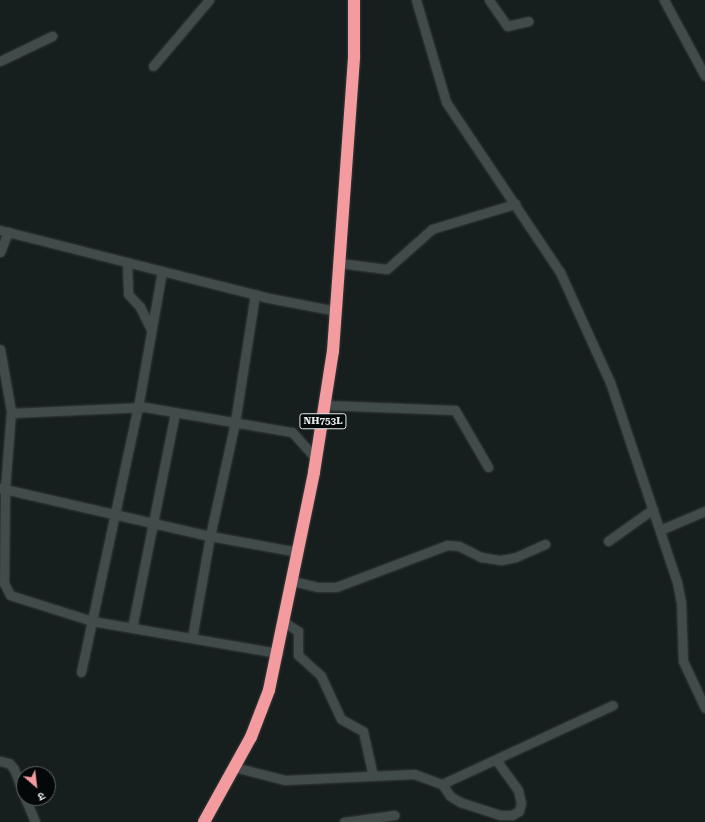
<!DOCTYPE html>
<meta charset="utf-8">
<style>
body{margin:0}
#map{position:relative;width:705px;height:822px;overflow:hidden;background:#171f1e;font-family:"Roboto Serif","Noto Sans Devanagari",serif}
div>[style]{position:absolute}
[style*='--x']{left:calc(var(--x)*1px);top:calc(var(--y)*1px);width:calc(var(--w)*1px);rotate:calc(var(--a)*1deg)}
.roads{filter:drop-shadow(0 0 1px #353b3a) drop-shadow(0 0 1px #353b3a)}
.minor>*{height:9px;margin:-4.5px;padding:0 4.5px;transform-origin:4.5px;border-radius:4.5px;background:#414b4a}
.highway>*{height:12px;margin:-6px;padding:0 6px;transform-origin:6px;border-radius:6px;background:#f39b9f}
span{translate:-50% -50%;white-space:nowrap;text-align:center;line-height:1.15;-webkit-text-stroke:3.5px #050808;paint-order:stroke}
.shield-label span{padding:1px 3px;background:#050808;border:1px solid;border-radius:3px;-webkit-text-stroke-width:0}
.shield-label{font-size:10px;color:#e5ebea;font-weight:700}
.north{position:absolute;left:16px;top:766px;width:40px;height:40px;box-sizing:border-box;background:#050808;border:1px solid #5f6362;border-radius:50%;rotate:152deg;font-size:11px;font-weight:700;line-height:16px;text-align:center;color:#e5ebea}
.north::after{content:'';display:block;margin:auto;width:14px;height:18px;background:#f49aa0;clip-path:polygon(50% 0,100% 100%,50% 72%,0 100%)}
</style>
<div id="map">
<div class="roads">
<div class="minor">
<i style="--x:416;--y:0;--w:106;--a:73.6"></i>
<i style="--x:446;--y:102;--w:205;--a:56.2"></i>
<i style="--x:560;--y:272;--w:121;--a:65.6"></i>
<i style="--x:610;--y:382;--w:211;--a:71.5"></i>
<i style="--x:677;--y:582;--w:20;--a:79"></i>
<i style="--x:681;--y:602;--w:59;--a:88.1"></i>
<i style="--x:683;--y:661;--w:52;--a:64.9"></i>
<i style="--x:489;--y:0;--w:32;--a:55"></i>
<i style="--x:507;--y:26;--w:22;--a:-13"></i>
<i style="--x:664;--y:0;--w:86;--a:61.7"></i>
<i style="--x:0;--y:61;--w:58;--a:-25.7"></i>
<i style="--x:153;--y:66;--w:87;--a:-49.7"></i>
<i style="--x:0;--y:230;--w:272;--a:14.2"></i>
<i style="--x:264;--y:297;--w:73;--a:11"></i>
<i style="--x:0;--y:252;--w:22;--a:-68"></i>
<i style="--x:127;--y:262;--w:32;--a:88"></i>
<i style="--x:128;--y:294;--w:18;--a:47"></i>
<i style="--x:140;--y:307;--w:25;--a:64"></i>
<i style="--x:339;--y:263;--w:48;--a:7.1"></i>
<i style="--x:387;--y:269;--w:60;--a:-41.6"></i>
<i style="--x:432;--y:229;--w:87;--a:-16.8"></i>
<i style="--x:0;--y:349;--w:63;--a:79.9"></i>
<i style="--x:11;--y:411;--w:78;--a:94.4"></i>
<i style="--x:5;--y:489;--w:94;--a:90.6"></i>
<i style="--x:4;--y:583;--w:13;--a:63"></i>
<i style="--x:10;--y:595;--w:86;--a:17.6"></i>
<i style="--x:92;--y:621;--w:189;--a:9.8"></i>
<i style="--x:325;--y:405;--w:130;--a:2.2"></i>
<i style="--x:455;--y:410;--w:66;--a:59.9"></i>
<i style="--x:11;--y:413;--w:134;--a:-2.6"></i>
<i style="--x:145;--y:407;--w:149;--a:9.7"></i>
<i style="--x:292;--y:432;--w:36;--a:48"></i>
<i style="--x:0;--y:488;--w:215;--a:12.9"></i>
<i style="--x:210;--y:536;--w:89;--a:10.3"></i>
<i style="--x:660;--y:530;--w:49;--a:-22.9"></i>
<i style="--x:608;--y:541;--w:55;--a:-35.4"></i>
<i style="--x:292;--y:581;--w:26;--a:13"></i>
<i style="--x:317;--y:587;--w:19;--a:0"></i>
<i style="--x:336;--y:587;--w:119;--a:-20.7"></i>
<i style="--x:447;--y:545;--w:12;--a:5"></i>
<i style="--x:459;--y:546;--w:25;--a:27"></i>
<i style="--x:481;--y:557;--w:20;--a:9"></i>
<i style="--x:501;--y:560;--w:15;--a:-11"></i>
<i style="--x:516;--y:557;--w:32;--a:-24"></i>
<i style="--x:284;--y:622;--w:17;--a:33"></i>
<i style="--x:298;--y:631;--w:24;--a:90"></i>
<i style="--x:298;--y:655;--w:31;--a:42"></i>
<i style="--x:321;--y:676;--w:47;--a:65.1"></i>
<i style="--x:341;--y:719;--w:25;--a:29"></i>
<i style="--x:363;--y:731;--w:46;--a:77.5"></i>
<i style="--x:132;--y:628;--w:220;--a:-78.7"></i>
<i style="--x:192;--y:638;--w:104;--a:-80"></i>
<i style="--x:210;--y:536;--w:117;--a:-77.6"></i>
<i style="--x:235;--y:422;--w:129;--a:-81.1"></i>
<i style="--x:81;--y:672;--w:271;--a:-77.9"></i>
<i style="--x:138;--y:407;--w:138;--a:-80"></i>
<i style="--x:0;--y:761;--w:9;--a:13"></i>
<i style="--x:9;--y:763;--w:8;--a:50"></i>
<i style="--x:14;--y:769;--w:28;--a:69"></i>
<i style="--x:234;--y:767;--w:53;--a:14.3"></i>
<i style="--x:285;--y:780;--w:129;--a:-2.7"></i>
<i style="--x:414;--y:774;--w:30;--a:20"></i>
<i style="--x:442;--y:784;--w:188;--a:-24.8"></i>
<i style="--x:442;--y:784;--w:14;--a:56"></i>
<i style="--x:450;--y:796;--w:12;--a:31"></i>
<i style="--x:460;--y:802;--w:42;--a:18"></i>
<i style="--x:500;--y:815;--w:12;--a:0"></i>
<i style="--x:512;--y:815;--w:8;--a:-30"></i>
<i style="--x:519;--y:811;--w:8;--a:-76"></i>
<i style="--x:521;--y:803;--w:13;--a:-103"></i>
<i style="--x:518;--y:790;--w:37;--a:-126"></i>
<i style="--x:25;--y:798;--w:26;--a:67"></i>
<i style="--x:344;--y:822;--w:51;--a:-7.8"></i>
</div>
<div class="highway">
<i style="--x:204;--y:822;--w:97;--a:-61.1"></i>
<i style="--x:251;--y:737;--w:50;--a:-69"></i>
<i style="--x:269;--y:690;--w:223;--a:-78.3"></i>
<i style="--x:314;--y:472;--w:122;--a:-81.1"></i>
<i style="--x:333;--y:351;--w:296;--a:-85.9"></i>
<i style="--x:354;--y:56;--w:56;--a:-90"></i>
</div>
</div>
<div class="shield-label">
<span style="left:323px;top:421px">NH753L</span>
</div>
<div class="north">उ</div>
</div>
